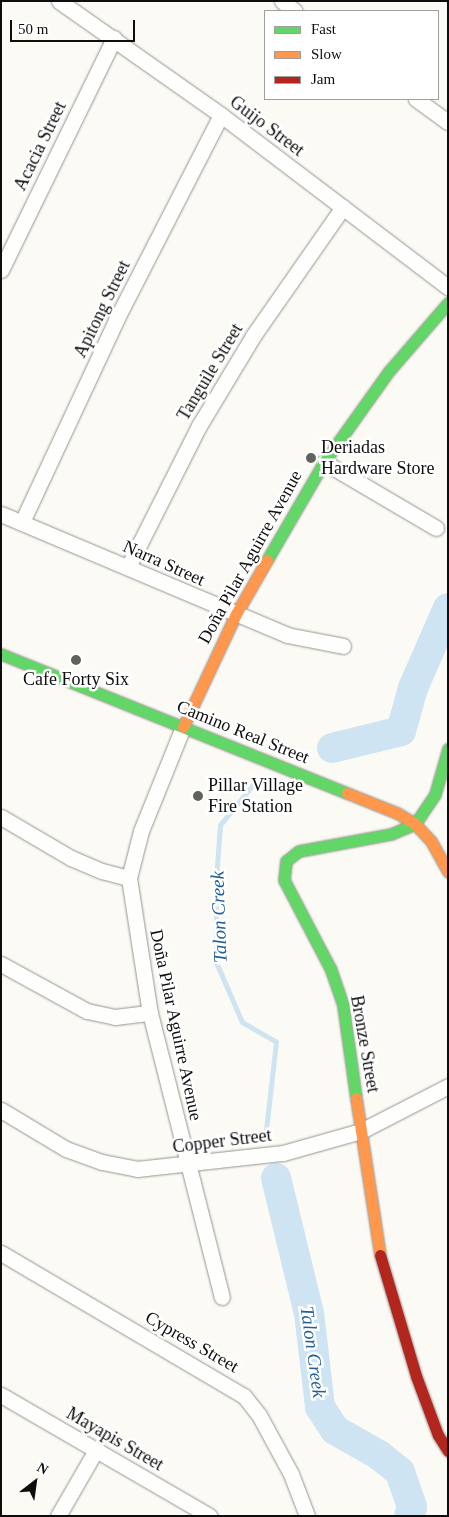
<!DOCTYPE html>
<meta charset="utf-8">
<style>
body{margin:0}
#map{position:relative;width:449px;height:1517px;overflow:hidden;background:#fbfaf4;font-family:"Times New Roman",serif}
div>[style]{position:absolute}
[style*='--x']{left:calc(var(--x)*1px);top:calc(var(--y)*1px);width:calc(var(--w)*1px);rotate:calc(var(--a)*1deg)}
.stream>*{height:5px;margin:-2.5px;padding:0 2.5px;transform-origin:2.5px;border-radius:2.5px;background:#cee4f2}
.river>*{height:30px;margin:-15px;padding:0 15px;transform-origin:15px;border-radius:15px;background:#cee4f2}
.roads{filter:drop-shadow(0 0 1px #959492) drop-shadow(0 0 1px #959492)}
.street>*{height:15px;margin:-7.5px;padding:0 7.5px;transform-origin:7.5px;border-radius:7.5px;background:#fefefd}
.fast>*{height:11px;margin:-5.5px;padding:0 5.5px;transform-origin:5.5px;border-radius:5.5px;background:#63d668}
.slow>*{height:11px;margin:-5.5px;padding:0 5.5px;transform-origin:5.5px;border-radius:5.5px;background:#ff974d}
.jam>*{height:11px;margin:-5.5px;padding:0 5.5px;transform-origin:5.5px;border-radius:5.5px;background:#b3261e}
.dots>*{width:14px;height:14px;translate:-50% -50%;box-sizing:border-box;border:2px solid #fff;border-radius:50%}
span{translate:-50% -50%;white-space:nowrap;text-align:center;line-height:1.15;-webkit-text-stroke:5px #fff;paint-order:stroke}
.street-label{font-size:18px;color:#0e0e0e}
.poi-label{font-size:18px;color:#0e0e0e}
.left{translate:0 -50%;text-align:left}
.water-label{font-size:19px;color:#225f96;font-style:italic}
.frame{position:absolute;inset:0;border:2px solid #0e0e0e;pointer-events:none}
.legend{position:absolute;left:264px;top:10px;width:175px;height:90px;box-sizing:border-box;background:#fff;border:1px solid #9f9f9f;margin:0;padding:6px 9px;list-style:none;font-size:15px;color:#0e0e0e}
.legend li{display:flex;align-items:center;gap:10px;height:25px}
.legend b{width:25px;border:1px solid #9f9f9f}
.north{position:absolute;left:10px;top:1457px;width:50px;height:50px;-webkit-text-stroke:4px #fff;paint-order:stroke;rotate:30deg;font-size:14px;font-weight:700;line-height:20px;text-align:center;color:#0e0e0e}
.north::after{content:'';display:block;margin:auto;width:18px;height:22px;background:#0e0e0e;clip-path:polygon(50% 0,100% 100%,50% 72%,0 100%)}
.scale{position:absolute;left:10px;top:20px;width:125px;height:22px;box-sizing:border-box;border:2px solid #0e0e0e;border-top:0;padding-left:6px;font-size:15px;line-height:18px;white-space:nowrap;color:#0e0e0e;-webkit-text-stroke:4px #fff;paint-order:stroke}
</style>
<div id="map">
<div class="stream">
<i style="--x:255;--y:782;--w:55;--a:129.1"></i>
<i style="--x:220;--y:825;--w:54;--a:94.2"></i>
<i style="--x:216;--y:879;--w:83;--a:90"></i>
<i style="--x:216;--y:962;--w:65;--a:66.6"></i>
<i style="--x:242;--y:1022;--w:39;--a:30"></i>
<i style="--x:276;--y:1042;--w:89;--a:96.5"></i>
</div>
<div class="river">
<i style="--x:332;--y:748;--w:71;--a:-13.8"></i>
<i style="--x:401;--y:731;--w:45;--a:-74.4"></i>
<i style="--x:413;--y:688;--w:87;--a:-66.4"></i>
<i style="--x:276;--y:1178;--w:139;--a:76.3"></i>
<i style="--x:309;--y:1313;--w:95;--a:83.3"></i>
<i style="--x:320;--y:1407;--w:27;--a:57"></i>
<i style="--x:335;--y:1430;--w:51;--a:29.6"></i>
<i style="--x:379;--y:1455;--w:27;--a:39"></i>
<i style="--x:400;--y:1472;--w:37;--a:71"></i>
<i style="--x:412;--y:1507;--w:9;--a:108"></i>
</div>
<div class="roads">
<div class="street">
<i style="--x:59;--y:1;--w:198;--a:35.1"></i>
<i style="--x:221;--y:115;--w:285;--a:37.2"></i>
<i style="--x:282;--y:1;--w:16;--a:38"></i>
<i style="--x:416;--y:99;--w:39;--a:36"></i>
<i style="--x:1;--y:270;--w:258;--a:-64"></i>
<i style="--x:324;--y:462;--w:130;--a:30.5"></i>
<i style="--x:1;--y:514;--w:311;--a:22.9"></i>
<i style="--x:287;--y:635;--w:57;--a:11.1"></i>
<i style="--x:22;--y:522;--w:223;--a:-65"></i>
<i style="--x:116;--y:320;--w:230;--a:-62.9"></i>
<i style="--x:128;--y:567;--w:158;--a:-63.3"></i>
<i style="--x:199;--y:426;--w:105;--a:-59"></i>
<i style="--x:253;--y:336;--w:157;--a:-55.1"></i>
<i style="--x:183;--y:727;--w:112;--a:112"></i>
<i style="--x:141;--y:831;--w:49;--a:104.3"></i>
<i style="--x:129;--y:878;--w:137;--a:81.2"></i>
<i style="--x:150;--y:1013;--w:293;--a:75.8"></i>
<i style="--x:1;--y:817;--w:81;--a:30.4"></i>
<i style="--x:71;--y:858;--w:34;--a:23"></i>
<i style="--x:102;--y:871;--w:28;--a:15"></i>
<i style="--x:1;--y:964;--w:98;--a:28.7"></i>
<i style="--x:87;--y:1011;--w:29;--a:12"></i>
<i style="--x:115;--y:1017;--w:35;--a:-7"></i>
<i style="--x:1;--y:1110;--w:76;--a:31"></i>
<i style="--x:66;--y:1149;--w:38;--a:20"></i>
<i style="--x:102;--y:1162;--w:36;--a:11"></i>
<i style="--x:137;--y:1169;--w:147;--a:-6.3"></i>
<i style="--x:283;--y:1153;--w:81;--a:-15.8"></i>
<i style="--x:361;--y:1131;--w:98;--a:-27.3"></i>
<i style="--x:1;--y:1253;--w:282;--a:30.5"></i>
<i style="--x:244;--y:1396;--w:24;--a:52"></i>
<i style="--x:259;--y:1415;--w:67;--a:61.5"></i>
<i style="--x:291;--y:1474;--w:45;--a:69.1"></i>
<i style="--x:1;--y:1395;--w:241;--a:30.1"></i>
<i style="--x:58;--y:1516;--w:76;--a:-60.1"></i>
</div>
<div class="fast">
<i style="--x:267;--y:560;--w:113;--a:-59.8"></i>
<i style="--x:324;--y:462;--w:112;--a:-54.5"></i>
<i style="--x:389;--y:371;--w:90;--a:-49.1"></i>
<i style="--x:1;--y:654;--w:373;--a:21.9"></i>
<i style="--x:356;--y:1098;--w:94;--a:-98"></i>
<i style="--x:343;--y:1005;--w:39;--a:-109"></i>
<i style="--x:330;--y:968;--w:99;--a:-117.6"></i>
<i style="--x:284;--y:880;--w:19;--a:-84"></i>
<i style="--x:286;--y:861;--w:16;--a:-38"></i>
<i style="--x:299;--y:851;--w:94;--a:-10.5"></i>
<i style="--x:391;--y:834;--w:26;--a:-23"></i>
<i style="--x:415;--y:824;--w:36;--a:-56"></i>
<i style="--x:435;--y:794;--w:47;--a:-73.9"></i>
</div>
<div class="slow">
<i style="--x:183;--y:727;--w:125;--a:-64.9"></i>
<i style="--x:236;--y:614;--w:62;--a:-60.1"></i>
<i style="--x:347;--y:793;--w:54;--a:21.8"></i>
<i style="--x:397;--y:813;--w:21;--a:31"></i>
<i style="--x:415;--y:824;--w:23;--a:47"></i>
<i style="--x:431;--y:841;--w:35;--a:61"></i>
<i style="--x:356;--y:1098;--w:159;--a:81.3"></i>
</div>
<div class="jam">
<i style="--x:380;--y:1255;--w:126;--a:73.4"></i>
<i style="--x:416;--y:1376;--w:63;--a:69.6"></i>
<i style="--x:438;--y:1435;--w:19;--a:58"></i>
</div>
</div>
<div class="dots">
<i style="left:311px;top:458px;background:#61615e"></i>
<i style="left:76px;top:660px;background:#61615e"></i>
<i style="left:198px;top:796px;background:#61615e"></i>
</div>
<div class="street-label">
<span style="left:267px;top:126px;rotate:37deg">Guijo Street</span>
<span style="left:40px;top:146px;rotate:-64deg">Acacia Street</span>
<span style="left:102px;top:309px;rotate:-64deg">Apitong Street</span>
<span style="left:210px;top:372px;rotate:-59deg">Tanguile Street</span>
<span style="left:250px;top:557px;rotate:-61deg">Doña Pilar Aguirre Avenue</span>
<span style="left:164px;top:563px;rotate:24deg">Narra Street</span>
<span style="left:243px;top:732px;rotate:22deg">Camino Real Street</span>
<span style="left:176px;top:1025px;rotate:78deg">Doña Pilar Aguirre Avenue</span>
<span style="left:365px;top:1044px;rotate:80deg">Bronze Street</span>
<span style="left:222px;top:1141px;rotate:-7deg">Copper Street</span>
<span style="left:192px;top:1342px;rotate:30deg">Cypress Street</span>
<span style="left:115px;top:1439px;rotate:30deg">Mayapis Street</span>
</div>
<div class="poi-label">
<span class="left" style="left:321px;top:458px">Deriadas<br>Hardware Store</span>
<span style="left:76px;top:679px">Cafe Forty Six</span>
<span class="left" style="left:208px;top:796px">Pillar Village<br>Fire Station</span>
</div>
<div class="water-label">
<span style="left:219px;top:917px;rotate:-92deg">Talon Creek</span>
<span style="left:313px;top:1352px;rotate:82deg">Talon Creek</span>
</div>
<div class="frame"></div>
<ul class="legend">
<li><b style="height:6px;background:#63d668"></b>Fast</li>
<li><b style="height:6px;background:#ff974d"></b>Slow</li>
<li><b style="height:6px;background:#b3261e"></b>Jam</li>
</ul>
<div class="north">N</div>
<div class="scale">50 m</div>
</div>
